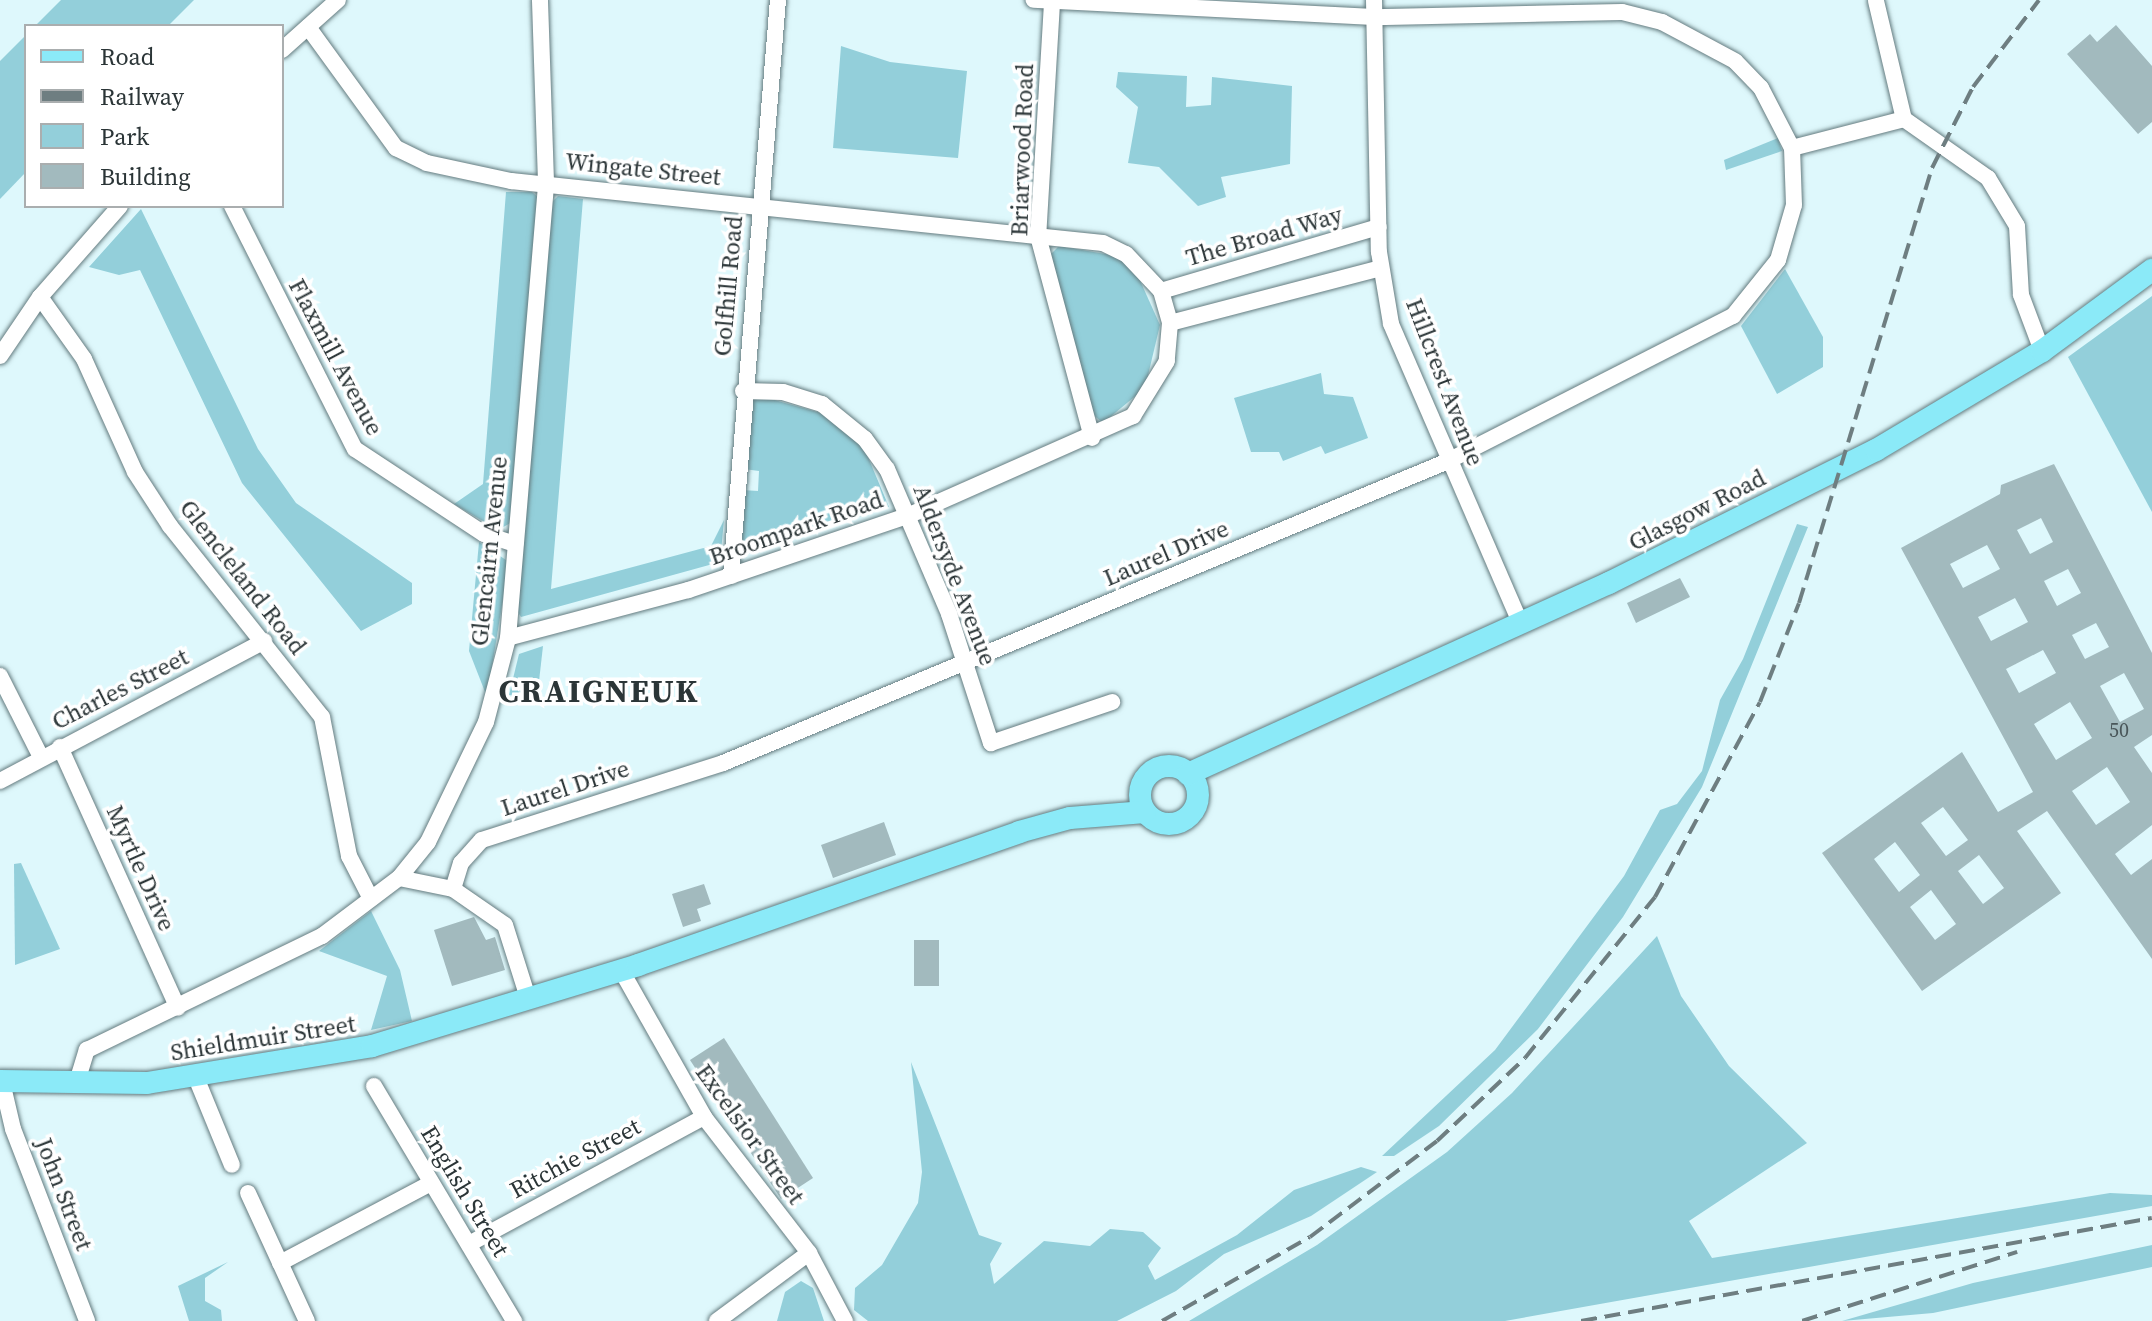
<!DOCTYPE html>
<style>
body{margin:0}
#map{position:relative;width:2152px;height:1321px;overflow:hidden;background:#def8fc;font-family:"Source Serif 4",serif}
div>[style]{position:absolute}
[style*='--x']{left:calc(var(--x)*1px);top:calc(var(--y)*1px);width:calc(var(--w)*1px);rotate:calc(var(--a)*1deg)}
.green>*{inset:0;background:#93cfda}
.building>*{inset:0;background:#a2babe}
.roads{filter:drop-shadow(0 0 2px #647b7f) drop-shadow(0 0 2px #647b7f)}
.minor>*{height:16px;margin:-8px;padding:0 8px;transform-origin:8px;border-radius:8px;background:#fff}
.major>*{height:22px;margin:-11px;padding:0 11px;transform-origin:11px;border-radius:11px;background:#8beaf8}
.major>.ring{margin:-11px;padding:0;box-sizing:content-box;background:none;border:22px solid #8beaf8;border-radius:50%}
.rail>*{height:4px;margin-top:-2px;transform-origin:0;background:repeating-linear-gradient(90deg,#6e7e81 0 16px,transparent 0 24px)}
span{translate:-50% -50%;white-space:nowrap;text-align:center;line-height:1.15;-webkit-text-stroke:7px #fff;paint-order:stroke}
.number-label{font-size:20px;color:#495659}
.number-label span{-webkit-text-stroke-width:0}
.street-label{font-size:24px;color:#2b3537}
.district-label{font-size:32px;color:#2b3537;font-weight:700;letter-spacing:2px}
.legend{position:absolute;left:24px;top:24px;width:260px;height:184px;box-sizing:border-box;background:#fff;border:2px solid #aaaeaf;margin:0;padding:10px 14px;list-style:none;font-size:24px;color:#2b3537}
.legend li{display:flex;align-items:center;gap:16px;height:40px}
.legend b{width:40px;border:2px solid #aaaeaf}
</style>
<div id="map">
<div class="green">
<i style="clip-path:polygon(61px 0,194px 0,168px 26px,35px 26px)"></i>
<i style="clip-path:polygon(26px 35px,26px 172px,0 199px,0 61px)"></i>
<i style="clip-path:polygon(841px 46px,890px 62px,967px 71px,958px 158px,833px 148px)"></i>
<i style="clip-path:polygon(1118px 72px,1187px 76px,1186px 107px,1211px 105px,1212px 77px,1292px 86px,1290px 164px,1221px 177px,1226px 197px,1198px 206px,1159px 167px,1128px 163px,1138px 107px,1116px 87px)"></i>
<i style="clip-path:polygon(1778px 138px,1782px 151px,1726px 170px,1724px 160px)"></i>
<i style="clip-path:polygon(506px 192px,532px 192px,540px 199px,512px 522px,498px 530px,454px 504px,483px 484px)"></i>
<i style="clip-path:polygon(558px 196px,583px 199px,551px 589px,711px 546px,724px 520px,720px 562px,521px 617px,516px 609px,550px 204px)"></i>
<i style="clip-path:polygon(141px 209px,258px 449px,296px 503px,412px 583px,412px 604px,361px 631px,242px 483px,140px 270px,119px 275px,89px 267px)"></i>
<i style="clip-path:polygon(1059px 246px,1117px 256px,1138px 276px,1160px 325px,1145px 388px,1103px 423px,1091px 413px,1050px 255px)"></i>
<i style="clip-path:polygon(1785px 269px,1823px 337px,1823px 367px,1777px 394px,1741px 326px)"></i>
<i style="clip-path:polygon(2152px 296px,2152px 512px,2068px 357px)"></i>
<i style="clip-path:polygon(1321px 373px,1324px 394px,1353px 397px,1368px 438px,1325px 454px,1321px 446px,1283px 461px,1279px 452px,1251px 452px,1234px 398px)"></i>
<i style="clip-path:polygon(760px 396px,828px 415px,865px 450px,889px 507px,740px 557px,742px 490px,758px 491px,759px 471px,744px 469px,753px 400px)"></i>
<i style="clip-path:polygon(1797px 524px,1808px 527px,1702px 787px,1623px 917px,1538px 1029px,1439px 1126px,1394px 1156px,1382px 1156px,1495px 1050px,1624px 876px,1660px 810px,1677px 804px,1702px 771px,1720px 700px,1743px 659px)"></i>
<i style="clip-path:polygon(479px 542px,509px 562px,487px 697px,469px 651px)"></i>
<i style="clip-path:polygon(543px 646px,537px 699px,509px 695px,519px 654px)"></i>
<i style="clip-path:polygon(21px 863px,60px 949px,15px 965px,14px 864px)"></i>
<i style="clip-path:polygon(371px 911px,400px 970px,412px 1021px,371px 1030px,387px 976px,319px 951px)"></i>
<i style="clip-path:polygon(1657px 936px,1681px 996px,1729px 1066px,1807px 1143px,1689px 1221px,1712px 1258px,2110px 1193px,2152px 1195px,2152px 1206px,1505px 1321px,1189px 1321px,1317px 1245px,1447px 1152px,1512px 1093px)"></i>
<i style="clip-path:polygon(911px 1062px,979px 1235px,1002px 1243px,990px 1264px,994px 1284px,1044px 1241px,1090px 1246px,1110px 1229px,1143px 1232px,1161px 1248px,1148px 1266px,1155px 1280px,1237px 1235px,1294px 1190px,1361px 1167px,1377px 1172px,1311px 1216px,1224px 1254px,1176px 1291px,1117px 1321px,868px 1321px,854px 1310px,855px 1288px,882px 1265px,918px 1203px,922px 1172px)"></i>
<i style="clip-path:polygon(2152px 1245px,2152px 1267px,1933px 1313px,1842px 1321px,1973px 1283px)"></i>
<i style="clip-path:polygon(228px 1262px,205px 1278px,205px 1301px,221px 1310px,222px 1321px,189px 1321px,178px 1286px)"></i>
<i style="clip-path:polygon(801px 1281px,813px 1288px,824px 1321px,777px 1321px,785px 1292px)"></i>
</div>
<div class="building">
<i style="clip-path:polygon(2116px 25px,2152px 66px,2152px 122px,2138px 134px,2067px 54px,2090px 34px,2097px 42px)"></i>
<i style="clip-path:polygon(evenodd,2054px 464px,2152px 653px,2152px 735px,2134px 747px,2152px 773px,2152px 825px,2115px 854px,2131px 875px,2152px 859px,2152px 959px,2047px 811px,2017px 831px,2061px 893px,1922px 991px,1822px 853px,1962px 752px,1998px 812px,2033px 792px,1901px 548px,2000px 494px,2001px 485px,2054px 464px,2041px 518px,2053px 542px,2030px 554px,2017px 530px,2041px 518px,2054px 464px,1987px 545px,2000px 569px,1963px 588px,1950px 564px,1987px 545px,2054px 464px,2068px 569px,2081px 593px,2057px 606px,2044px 581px,2068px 569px,2054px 464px,2015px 598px,2028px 622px,1991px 641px,1978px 617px,2015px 598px,2054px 464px,2096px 623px,2109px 647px,2085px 659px,2072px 635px,2096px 623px,2054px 464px,2043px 650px,2056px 673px,2019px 693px,2006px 669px,2043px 650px,2054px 464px,2124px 673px,2144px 709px,2120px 722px,2100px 686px,2124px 673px,2054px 464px,2070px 702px,2092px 738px,2056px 760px,2034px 724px,2070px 702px,2054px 464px,2107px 767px,2130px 802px,2096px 825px,2072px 791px,2107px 767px,2054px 464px,1943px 807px,1968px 840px,1946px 856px,1921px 823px,1943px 807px,2054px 464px,1895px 842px,1920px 875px,1899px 892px,1874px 859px,1895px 842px,2054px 464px,1979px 855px,2004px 888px,1983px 904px,1958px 871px,1979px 855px,2054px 464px,1931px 890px,1956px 924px,1935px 940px,1910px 907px,1931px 890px)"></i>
<i style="clip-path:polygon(1680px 578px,1690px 597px,1636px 623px,1627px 603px)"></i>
<i style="clip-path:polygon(884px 822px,896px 855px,833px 878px,821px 845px)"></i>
<i style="clip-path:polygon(704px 884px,711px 904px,697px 909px,701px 921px,683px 927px,672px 894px)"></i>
<i style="clip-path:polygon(474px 917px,486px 940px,495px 937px,505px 970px,452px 986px,434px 930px)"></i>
<i style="clip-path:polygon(914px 940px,939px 940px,939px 986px,914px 986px)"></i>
<i style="clip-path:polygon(724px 1038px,813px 1178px,781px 1199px,690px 1060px)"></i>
</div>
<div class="roads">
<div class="minor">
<i style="--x:1374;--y:0;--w:252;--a:88.9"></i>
<i style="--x:1379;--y:252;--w:73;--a:80.5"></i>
<i style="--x:1391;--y:324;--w:327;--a:66.6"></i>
<i style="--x:1876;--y:1;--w:121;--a:76.7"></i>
<i style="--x:1052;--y:3;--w:233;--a:93.4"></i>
<i style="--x:1038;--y:236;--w:209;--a:75"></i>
<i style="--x:308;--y:27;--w:150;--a:54"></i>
<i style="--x:396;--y:148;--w:34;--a:26"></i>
<i style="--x:427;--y:163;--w:86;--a:12.1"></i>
<i style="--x:511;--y:181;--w:595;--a:5.98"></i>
<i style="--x:1103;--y:243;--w:25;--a:26"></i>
<i style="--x:1126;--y:254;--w:51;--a:46.6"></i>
<i style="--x:1161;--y:291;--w:33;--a:74"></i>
<i style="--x:1170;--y:323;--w:38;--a:95"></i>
<i style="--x:1167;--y:361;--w:65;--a:121.7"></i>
<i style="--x:1133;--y:416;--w:244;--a:156.1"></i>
<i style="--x:910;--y:515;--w:234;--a:161.3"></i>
<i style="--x:688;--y:590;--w:186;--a:165.1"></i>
<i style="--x:282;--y:50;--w:75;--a:-41.8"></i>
<i style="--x:1792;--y:148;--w:116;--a:-14.5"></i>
<i style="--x:1904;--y:119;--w:103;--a:35.1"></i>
<i style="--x:1988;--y:178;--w:56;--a:58.9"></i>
<i style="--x:2017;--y:226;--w:69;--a:86.7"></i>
<i style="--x:2021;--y:295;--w:60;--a:69.4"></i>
<i style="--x:232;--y:206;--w:272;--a:63.2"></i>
<i style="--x:355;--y:449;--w:154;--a:33.4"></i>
<i style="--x:484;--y:534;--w:33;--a:18"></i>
<i style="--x:1161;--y:291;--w:227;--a:-16.4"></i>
<i style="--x:40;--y:297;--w:76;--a:54.6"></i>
<i style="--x:84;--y:359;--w:124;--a:65.7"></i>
<i style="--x:135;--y:472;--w:64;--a:57.1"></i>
<i style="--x:170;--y:526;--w:244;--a:51.5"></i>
<i style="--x:322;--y:717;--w:142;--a:79"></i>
<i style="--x:349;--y:856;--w:48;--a:62.9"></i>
<i style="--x:1170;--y:323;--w:218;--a:-14.6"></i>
<i style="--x:0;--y:356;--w:71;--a:-55.9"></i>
<i style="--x:40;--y:297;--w:121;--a:-48.7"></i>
<i style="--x:743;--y:391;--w:40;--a:1.4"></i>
<i style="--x:783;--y:392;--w:41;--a:17.1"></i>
<i style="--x:822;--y:404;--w:55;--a:39.1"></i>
<i style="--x:865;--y:439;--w:37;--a:54"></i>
<i style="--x:887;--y:469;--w:158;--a:66.8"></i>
<i style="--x:949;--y:614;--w:136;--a:72"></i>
<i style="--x:991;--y:743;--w:128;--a:-18.7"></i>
<i style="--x:731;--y:576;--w:578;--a:-85.34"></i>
<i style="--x:0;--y:676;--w:91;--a:63.2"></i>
<i style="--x:60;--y:747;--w:286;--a:65.7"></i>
<i style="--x:0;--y:781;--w:299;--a:-27.9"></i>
<i style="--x:399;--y:878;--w:55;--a:11.5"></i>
<i style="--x:453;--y:889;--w:63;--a:34.7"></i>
<i style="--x:505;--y:925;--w:77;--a:72.5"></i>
<i style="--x:453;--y:889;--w:27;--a:-73"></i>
<i style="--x:461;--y:863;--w:31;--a:-48"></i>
<i style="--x:482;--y:840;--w:253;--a:-17.7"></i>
<i style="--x:723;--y:763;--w:785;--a:-22.61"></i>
<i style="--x:1448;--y:461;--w:320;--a:-27"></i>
<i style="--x:1733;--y:316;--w:72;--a:-51.2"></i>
<i style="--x:1778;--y:260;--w:57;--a:-73.8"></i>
<i style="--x:1794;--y:205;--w:57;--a:-92"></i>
<i style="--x:1792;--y:148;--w:68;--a:-117.3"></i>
<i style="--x:1761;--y:88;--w:37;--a:-134"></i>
<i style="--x:1735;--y:61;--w:83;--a:-151.9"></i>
<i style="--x:1662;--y:22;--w:41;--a:-166"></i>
<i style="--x:1622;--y:12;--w:248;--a:178.8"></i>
<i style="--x:1374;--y:17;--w:341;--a:-177.1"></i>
<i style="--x:621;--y:970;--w:169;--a:60.5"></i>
<i style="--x:704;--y:1117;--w:172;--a:52.3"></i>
<i style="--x:809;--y:1253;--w:77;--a:62.1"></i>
<i style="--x:195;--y:1075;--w:97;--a:67.7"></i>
<i style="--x:2;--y:1082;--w:48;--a:76.8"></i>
<i style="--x:13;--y:1129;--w:206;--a:68.9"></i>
<i style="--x:76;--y:1085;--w:37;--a:-73"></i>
<i style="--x:87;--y:1050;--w:261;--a:-25.9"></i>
<i style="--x:322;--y:936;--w:96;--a:-37"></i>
<i style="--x:399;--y:878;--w:46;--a:-51.1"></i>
<i style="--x:428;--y:842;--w:133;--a:-64.2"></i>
<i style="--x:486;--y:722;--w:87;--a:-75.3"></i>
<i style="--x:508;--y:638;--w:458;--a:-85.2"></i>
<i style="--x:546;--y:182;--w:182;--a:-91.9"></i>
<i style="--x:374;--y:1086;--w:274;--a:59.2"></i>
<i style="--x:248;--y:1193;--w:141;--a:65.3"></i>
<i style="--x:469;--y:1244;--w:267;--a:-28.4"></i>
<i style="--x:280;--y:1263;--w:171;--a:-27.9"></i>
<i style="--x:717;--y:1321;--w:114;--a:-36.5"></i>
</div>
<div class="major">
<i class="ring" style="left:1140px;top:766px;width:36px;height:36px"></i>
<i style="--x:1188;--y:774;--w:462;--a:-24.4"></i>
<i style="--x:1609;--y:583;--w:298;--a:-26.5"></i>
<i style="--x:1876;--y:450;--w:193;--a:-30.8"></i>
<i style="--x:2042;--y:351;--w:137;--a:-36.4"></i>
<i style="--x:0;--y:1081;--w:147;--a:0.8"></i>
<i style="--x:147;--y:1083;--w:228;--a:-9.3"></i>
<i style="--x:372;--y:1046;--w:278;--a:-16.9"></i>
<i style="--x:638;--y:965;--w:404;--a:-19.2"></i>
<i style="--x:1019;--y:832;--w:53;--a:-15.4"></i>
<i style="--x:1070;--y:818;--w:75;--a:-4.6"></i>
</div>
</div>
<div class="rail">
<i style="--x:1162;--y:1321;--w:170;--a:-29.6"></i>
<i style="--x:1310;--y:1237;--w:159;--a:-37.1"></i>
<i style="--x:1437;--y:1141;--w:121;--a:-43.3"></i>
<i style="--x:1525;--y:1058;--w:207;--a:-51.1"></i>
<i style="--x:1655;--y:897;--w:221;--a:-61.7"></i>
<i style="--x:1760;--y:702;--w:106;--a:-68.5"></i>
<i style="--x:1799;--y:603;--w:455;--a:-73"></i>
<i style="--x:1932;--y:168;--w:91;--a:-63.2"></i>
<i style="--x:1973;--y:87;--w:109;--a:-52.8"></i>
<i style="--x:1581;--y:1321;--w:580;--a:-10.23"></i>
<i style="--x:1802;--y:1321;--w:226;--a:-17.8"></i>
</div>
<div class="number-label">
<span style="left:2119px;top:730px">50</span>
</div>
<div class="street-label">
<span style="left:1022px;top:150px;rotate:-88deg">Briarwood Road</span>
<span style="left:643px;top:169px;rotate:6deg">Wingate Street</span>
<span style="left:1264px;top:236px;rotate:-16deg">The Broad Way</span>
<span style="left:728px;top:286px;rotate:-85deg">Golfhill Road</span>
<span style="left:336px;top:357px;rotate:62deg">Flaxmill Avenue</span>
<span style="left:1445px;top:382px;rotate:69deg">Hillcrest Avenue</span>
<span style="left:1697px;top:510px;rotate:-27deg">Glasgow Road</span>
<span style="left:796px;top:528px;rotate:-19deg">Broompark Road</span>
<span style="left:489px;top:551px;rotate:-84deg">Glencairn Avenue</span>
<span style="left:1166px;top:553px;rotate:-23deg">Laurel Drive</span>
<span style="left:955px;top:575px;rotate:69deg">Aldersyde Avenue</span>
<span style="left:243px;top:577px;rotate:52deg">Glencleland Road</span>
<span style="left:120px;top:689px;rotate:-27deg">Charles Street</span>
<span style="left:565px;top:788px;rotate:-18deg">Laurel Drive</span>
<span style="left:141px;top:868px;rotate:66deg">Myrtle Drive</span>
<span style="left:263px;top:1038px;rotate:-9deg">Shieldmuir Street</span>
<span style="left:750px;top:1134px;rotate:54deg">Excelsior Street</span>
<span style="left:575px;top:1158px;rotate:-28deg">Ritchie Street</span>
<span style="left:465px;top:1191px;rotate:59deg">English Street</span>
<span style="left:64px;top:1194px;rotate:69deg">John Street</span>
</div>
<div class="district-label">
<span style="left:599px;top:691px">CRAIGNEUK</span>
</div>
<ul class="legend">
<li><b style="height:10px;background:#8beaf8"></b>Road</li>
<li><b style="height:10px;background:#6e7e81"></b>Railway</li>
<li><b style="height:22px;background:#93cfda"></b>Park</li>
<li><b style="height:22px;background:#a2babe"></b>Building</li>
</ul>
</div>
